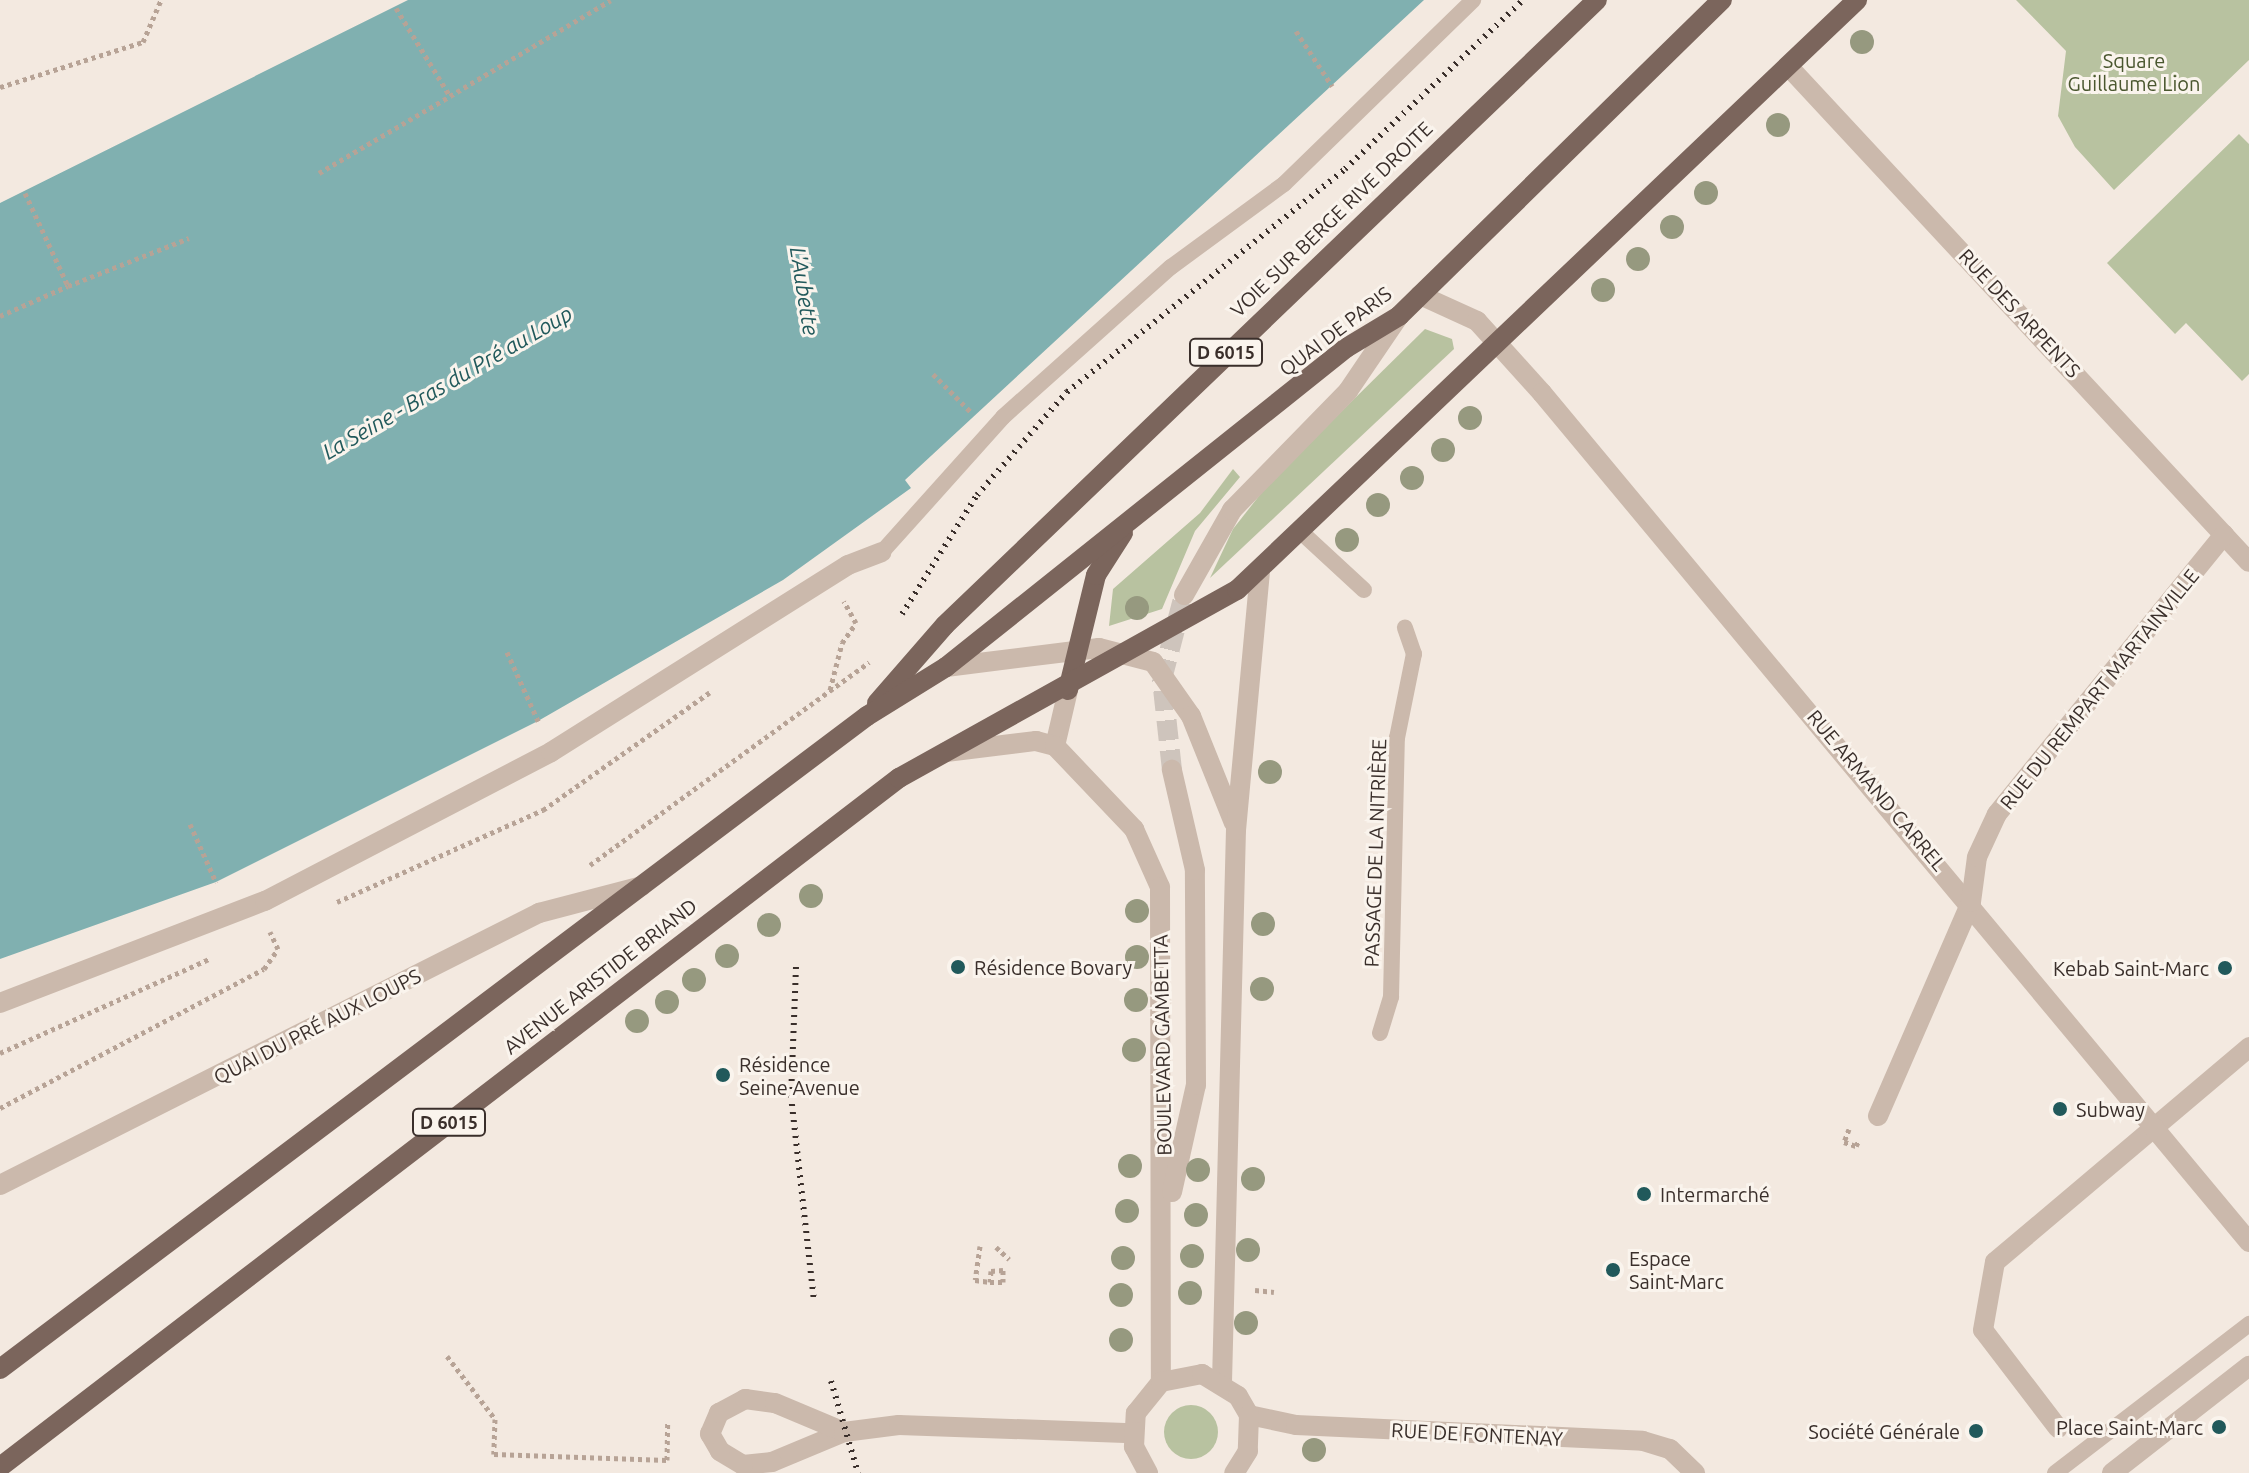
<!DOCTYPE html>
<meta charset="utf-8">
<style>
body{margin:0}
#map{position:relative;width:2249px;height:1473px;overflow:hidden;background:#f3e9e0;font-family:Ubuntu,sans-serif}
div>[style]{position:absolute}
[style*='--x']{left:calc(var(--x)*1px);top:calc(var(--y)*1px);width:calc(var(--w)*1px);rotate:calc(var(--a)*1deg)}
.green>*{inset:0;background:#b8c2a0}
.round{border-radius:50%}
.water>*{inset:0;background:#80b0b0}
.tertiary-tunnel>*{height:20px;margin-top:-10px;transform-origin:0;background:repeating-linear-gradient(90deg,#cec4bc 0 20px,transparent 0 30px)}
.path>*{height:5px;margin-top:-2.5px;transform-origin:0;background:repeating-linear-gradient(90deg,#b7a396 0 4px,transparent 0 8px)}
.service>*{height:16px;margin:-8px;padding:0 8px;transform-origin:8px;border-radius:8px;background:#cbb9ac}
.pedestrian>*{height:20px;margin:-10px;padding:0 10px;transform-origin:10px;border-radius:10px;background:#cbb9ac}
.minor>*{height:20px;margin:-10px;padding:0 10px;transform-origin:10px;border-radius:10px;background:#cbb9ac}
.tertiary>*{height:20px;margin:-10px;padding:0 10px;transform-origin:10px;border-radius:10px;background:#cbb9ac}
.primary>*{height:20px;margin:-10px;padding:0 10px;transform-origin:10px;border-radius:10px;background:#7b655c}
.rail>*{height:6px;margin-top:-3px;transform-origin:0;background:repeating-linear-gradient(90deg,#3a2f2b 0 2px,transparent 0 8px)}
.trees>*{width:24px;height:24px;margin:-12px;border-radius:50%;background:#96997f}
.dots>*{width:22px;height:22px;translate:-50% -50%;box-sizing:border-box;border:4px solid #faf4ed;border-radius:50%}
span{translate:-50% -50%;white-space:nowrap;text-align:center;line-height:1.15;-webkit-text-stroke:6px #faf4ed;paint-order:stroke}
.shield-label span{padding:2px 6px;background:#faf4ed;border:2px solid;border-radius:6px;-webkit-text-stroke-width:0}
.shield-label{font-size:18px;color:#3a2f2b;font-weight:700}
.park-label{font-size:20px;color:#4a572f}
.street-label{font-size:20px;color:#3a2f2b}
.poi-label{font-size:20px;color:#3a2f2b}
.left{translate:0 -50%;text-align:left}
.right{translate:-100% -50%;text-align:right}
.water-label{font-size:22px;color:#21595b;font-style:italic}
</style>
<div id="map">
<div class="green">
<i style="clip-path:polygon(2016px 0,2249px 0,2249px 60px,2114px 190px,2075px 147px,2058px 116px,2066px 51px)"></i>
<i style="clip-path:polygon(2239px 134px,2249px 144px,2249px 374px,2242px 381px,2186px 323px,2175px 334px,2107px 263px)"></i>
<i style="clip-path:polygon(1425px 329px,1452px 339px,1454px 349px,1210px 578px,1233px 529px,1270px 482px)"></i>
<i style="clip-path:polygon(1233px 469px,1240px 477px,1195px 531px,1162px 609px,1109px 626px,1113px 589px,1200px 513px)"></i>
<i class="round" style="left:1164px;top:1405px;width:54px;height:54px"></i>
</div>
<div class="water">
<i style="clip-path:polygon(408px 0,1424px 0,905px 480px,911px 488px,783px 580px,538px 721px,216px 882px,0 959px,0 203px)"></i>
</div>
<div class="tertiary-tunnel">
<i style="--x:1172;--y:770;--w:92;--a:-96.3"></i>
<i style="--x:1162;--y:679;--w:87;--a:-75.3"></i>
</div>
<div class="path">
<i style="--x:396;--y:8;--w:103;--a:58.5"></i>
<i style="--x:450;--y:96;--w:187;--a:-30.8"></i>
<i style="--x:1296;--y:31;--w:66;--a:56.8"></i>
<i style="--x:0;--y:87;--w:150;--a:-17.5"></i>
<i style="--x:143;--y:42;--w:46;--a:-66.8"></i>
<i style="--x:319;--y:173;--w:152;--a:-30.4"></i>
<i style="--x:25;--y:193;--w:102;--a:65.2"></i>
<i style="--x:68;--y:286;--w:130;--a:-21.6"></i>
<i style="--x:0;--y:316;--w:74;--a:-23.8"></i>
<i style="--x:933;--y:374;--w:54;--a:45"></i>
<i style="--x:507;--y:652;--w:76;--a:65.8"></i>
<i style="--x:830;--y:690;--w:49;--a:-75.7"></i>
<i style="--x:842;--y:643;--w:24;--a:-55"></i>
<i style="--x:856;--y:623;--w:25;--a:-119"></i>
<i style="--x:190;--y:824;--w:64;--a:65.9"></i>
<i style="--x:590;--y:865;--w:345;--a:-36"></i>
<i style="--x:337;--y:902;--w:226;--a:-24.1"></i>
<i style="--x:543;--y:810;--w:204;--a:-35.2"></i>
<i style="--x:0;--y:1053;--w:231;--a:-24.2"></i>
<i style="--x:0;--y:1108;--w:298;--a:-27.8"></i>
<i style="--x:264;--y:969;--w:24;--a:-55"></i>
<i style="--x:278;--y:949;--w:19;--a:-115"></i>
<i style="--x:1849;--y:1129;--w:14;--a:111"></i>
<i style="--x:1844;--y:1142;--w:13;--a:18"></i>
<i style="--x:1856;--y:1146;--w:7;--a:-63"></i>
<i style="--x:980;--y:1246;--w:34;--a:98"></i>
<i style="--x:975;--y:1280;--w:15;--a:8"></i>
<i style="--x:990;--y:1282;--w:13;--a:0"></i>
<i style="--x:1003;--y:1282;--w:12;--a:-90"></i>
<i style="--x:1003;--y:1270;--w:12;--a:175"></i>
<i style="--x:991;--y:1271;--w:11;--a:95"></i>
<i style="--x:996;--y:1247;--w:18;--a:43"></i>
<i style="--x:1255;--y:1290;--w:19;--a:6"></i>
<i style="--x:447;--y:1356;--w:79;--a:52.7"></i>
<i style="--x:495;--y:1419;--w:35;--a:92"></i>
<i style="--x:494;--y:1454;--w:173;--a:2"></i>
<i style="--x:667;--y:1460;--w:39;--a:-89"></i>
</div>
<div class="service">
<i style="--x:1300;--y:531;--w:87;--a:42.7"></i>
<i style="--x:882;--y:552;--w:181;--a:-48.1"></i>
<i style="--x:1003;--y:417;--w:225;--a:-41.8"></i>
<i style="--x:1171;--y:267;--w:140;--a:-36.3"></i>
<i style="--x:1284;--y:184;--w:264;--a:-44.2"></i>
<i style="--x:1380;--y:1033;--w:38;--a:-73"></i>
<i style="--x:1391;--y:997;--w:259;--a:-88.7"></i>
<i style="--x:1397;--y:738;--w:86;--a:-78.6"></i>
<i style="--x:1414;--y:654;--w:28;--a:-109"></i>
<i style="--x:2055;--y:1473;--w:245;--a:-37.5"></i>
</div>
<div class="pedestrian">
<i style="--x:2058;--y:1428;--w:123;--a:-127.4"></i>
<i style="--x:1983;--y:1330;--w:69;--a:-80"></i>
<i style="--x:1995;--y:1262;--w:333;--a:-40.2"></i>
</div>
<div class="minor">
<i style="--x:1788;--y:66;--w:677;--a:47.09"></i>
<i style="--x:1420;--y:295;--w:63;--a:24.5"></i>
<i style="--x:1477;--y:321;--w:97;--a:47.9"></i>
<i style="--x:1542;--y:393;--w:1105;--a:50.21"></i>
<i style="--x:0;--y:1003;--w:284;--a:-21.1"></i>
<i style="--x:265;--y:901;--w:322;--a:-27.5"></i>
<i style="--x:551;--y:752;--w:351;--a:-32.2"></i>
<i style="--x:848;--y:565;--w:36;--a:-21"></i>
<i style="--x:1878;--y:1116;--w:233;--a:-66.5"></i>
<i style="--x:1971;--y:902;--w:45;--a:-82.4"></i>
<i style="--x:1977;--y:857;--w:47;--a:-65.1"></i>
<i style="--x:1997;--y:814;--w:360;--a:-50.9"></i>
<i style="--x:0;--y:1185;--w:604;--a:-26.78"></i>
<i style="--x:539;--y:913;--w:106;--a:-14.7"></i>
<i style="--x:1249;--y:1415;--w:48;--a:12"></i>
<i style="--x:1296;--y:1425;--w:347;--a:2.6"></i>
<i style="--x:1643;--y:1441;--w:28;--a:17"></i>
<i style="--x:1670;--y:1449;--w:35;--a:44"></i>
<i style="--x:844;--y:1432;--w:78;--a:157.4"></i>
<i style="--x:772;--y:1462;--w:29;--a:174"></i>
<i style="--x:743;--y:1465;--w:27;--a:-149"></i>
<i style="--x:720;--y:1451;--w:20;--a:-120"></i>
<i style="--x:710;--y:1434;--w:23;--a:-67"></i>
<i style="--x:719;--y:1413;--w:30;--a:-28"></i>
<i style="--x:745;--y:1399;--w:30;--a:8"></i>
<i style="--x:775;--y:1403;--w:75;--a:22.8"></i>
<i style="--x:844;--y:1432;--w:55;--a:-7.3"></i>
<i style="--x:899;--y:1425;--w:233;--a:2"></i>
<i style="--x:2112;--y:1473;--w:174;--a:-38"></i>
</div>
<div class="tertiary">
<i style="--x:1184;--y:595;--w:98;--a:-60.5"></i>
<i style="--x:1232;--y:510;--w:166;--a:-45.7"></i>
<i style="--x:1348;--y:391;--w:91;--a:-55.8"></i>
<i style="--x:946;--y:667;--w:154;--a:-7.1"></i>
<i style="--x:1099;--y:648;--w:56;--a:14.5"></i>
<i style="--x:1153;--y:662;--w:66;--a:54.9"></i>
<i style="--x:1191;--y:716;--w:115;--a:68.1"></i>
<i style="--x:1055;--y:746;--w:57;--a:-76.9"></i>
<i style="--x:946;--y:752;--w:91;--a:-7"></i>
<i style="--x:1036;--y:741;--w:20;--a:15"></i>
<i style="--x:1055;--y:746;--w:115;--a:46.4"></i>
<i style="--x:1134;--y:829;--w:64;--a:65.9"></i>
<i style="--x:1160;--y:887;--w:495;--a:89.9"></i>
<i style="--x:1172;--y:1192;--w:110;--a:-77.4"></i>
<i style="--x:1196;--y:1085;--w:215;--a:-90.3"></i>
<i style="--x:1195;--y:870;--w:103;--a:-103"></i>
<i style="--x:1222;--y:1382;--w:552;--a:-88.55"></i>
<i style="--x:1236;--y:830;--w:261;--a:-84.7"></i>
<i style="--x:1148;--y:1473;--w:30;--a:-118"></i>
<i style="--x:1134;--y:1447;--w:34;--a:-87"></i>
<i style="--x:1136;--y:1413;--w:40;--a:-51"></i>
<i style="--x:1161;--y:1382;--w:42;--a:-11"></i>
<i style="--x:1202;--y:1374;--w:42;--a:31.4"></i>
<i style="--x:1238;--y:1396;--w:22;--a:60"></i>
<i style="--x:1249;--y:1415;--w:36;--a:92"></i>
<i style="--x:1248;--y:1451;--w:26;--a:122"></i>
</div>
<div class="primary">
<i style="--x:1068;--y:690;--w:118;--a:-76.3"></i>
<i style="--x:1096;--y:575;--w:50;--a:-57.3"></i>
<i style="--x:877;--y:703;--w:103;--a:-48.9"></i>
<i style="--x:945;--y:625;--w:903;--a:-43.79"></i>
<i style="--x:0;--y:1369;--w:1085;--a:-36.99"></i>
<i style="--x:867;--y:716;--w:93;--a:-31.8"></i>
<i style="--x:946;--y:667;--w:512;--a:-38.57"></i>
<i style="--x:1346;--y:348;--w:62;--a:-31.1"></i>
<i style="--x:1399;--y:316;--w:452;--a:-44.4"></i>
<i style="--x:0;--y:1467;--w:1133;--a:-37.47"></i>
<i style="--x:899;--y:778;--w:387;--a:-29.1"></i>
<i style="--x:1237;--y:590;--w:856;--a:-43.58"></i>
</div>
<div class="rail">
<i style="--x:902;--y:614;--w:141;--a:-57.8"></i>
<i style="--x:977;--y:495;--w:137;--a:-48.9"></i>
<i style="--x:1067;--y:392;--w:356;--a:-38.7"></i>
<i style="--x:1345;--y:169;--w:245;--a:-43.5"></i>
<i style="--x:796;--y:967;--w:129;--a:92.2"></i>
<i style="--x:791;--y:1096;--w:206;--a:83.6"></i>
<i style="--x:831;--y:1381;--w:96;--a:73.6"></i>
</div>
<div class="trees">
<i style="left:1862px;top:42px"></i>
<i style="left:1778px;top:125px"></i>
<i style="left:1706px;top:193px"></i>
<i style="left:1672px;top:227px"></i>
<i style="left:1638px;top:259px"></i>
<i style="left:1603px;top:290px"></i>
<i style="left:1470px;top:418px"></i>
<i style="left:1443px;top:450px"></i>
<i style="left:1412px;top:478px"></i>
<i style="left:1378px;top:505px"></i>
<i style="left:1347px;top:540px"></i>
<i style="left:1137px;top:608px"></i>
<i style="left:1270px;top:772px"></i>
<i style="left:811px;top:896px"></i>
<i style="left:1137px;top:911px"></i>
<i style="left:1263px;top:924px"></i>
<i style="left:769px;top:925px"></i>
<i style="left:727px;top:956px"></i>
<i style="left:1137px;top:957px"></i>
<i style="left:694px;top:980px"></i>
<i style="left:1262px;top:989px"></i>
<i style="left:1136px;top:1000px"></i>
<i style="left:667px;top:1002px"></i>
<i style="left:637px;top:1021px"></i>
<i style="left:1134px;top:1050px"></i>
<i style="left:1130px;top:1166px"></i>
<i style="left:1198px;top:1170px"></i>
<i style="left:1253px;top:1179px"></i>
<i style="left:1127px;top:1211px"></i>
<i style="left:1196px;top:1215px"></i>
<i style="left:1248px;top:1250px"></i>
<i style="left:1192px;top:1256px"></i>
<i style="left:1123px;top:1258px"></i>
<i style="left:1190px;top:1293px"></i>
<i style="left:1121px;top:1295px"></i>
<i style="left:1246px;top:1323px"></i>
<i style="left:1121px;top:1340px"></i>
<i style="left:1314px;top:1450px"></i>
</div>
<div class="dots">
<i style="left:958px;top:967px;background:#21595b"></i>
<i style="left:2225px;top:968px;background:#21595b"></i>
<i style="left:723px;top:1075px;background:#21595b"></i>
<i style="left:2060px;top:1109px;background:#21595b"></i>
<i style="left:1644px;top:1194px;background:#21595b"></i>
<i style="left:1613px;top:1270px;background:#21595b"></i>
<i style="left:2219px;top:1427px;background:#21595b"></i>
<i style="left:1976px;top:1431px;background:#21595b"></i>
</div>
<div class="shield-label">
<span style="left:1226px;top:352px">D 6015</span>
<span style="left:449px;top:1122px">D 6015</span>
</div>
<div class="park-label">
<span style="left:2134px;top:72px">Square<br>Guillaume Lion</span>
</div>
<div class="street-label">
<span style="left:1331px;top:219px;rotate:-44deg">VOIE SUR BERGE RIVE DROITE</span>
<span style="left:2020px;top:313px;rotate:47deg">RUE DES ARPENTS</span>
<span style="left:1335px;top:331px;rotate:-37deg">QUAI DE PARIS</span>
<span style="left:2099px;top:689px;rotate:-51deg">RUE DU REMPART MARTAINVILLE</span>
<span style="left:1877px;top:790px;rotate:50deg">RUE ARMAND CARREL</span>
<span style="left:1375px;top:853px;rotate:-88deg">PASSAGE DE LA NITRIÈRE</span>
<span style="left:600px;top:976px;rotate:-38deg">AVENUE ARISTIDE BRIAND</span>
<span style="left:317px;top:1026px;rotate:-27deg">QUAI DU PRÉ AUX LOUPS</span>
<span style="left:1162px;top:1045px;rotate:-91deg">BOULEVARD GAMBETTA</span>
<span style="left:1477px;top:1434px;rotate:3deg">RUE DE FONTENAY</span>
</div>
<div class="poi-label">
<span class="left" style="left:974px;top:967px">Résidence Bovary</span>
<span class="right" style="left:2209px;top:968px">Kebab Saint-Marc</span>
<span class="left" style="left:739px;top:1076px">Résidence<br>Seine Avenue</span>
<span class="left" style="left:2076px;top:1109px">Subway</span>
<span class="left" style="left:1660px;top:1194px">Intermarché</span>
<span class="left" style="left:1629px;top:1270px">Espace<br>Saint-Marc</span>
<span class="right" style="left:2203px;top:1427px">Place Saint-Marc</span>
<span class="right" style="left:1960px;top:1431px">Société Générale</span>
</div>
<div class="water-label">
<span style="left:805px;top:291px;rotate:81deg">L'Aubette</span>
<span style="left:447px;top:382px;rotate:-30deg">La Seine - Bras du Pré au Loup</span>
</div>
</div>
